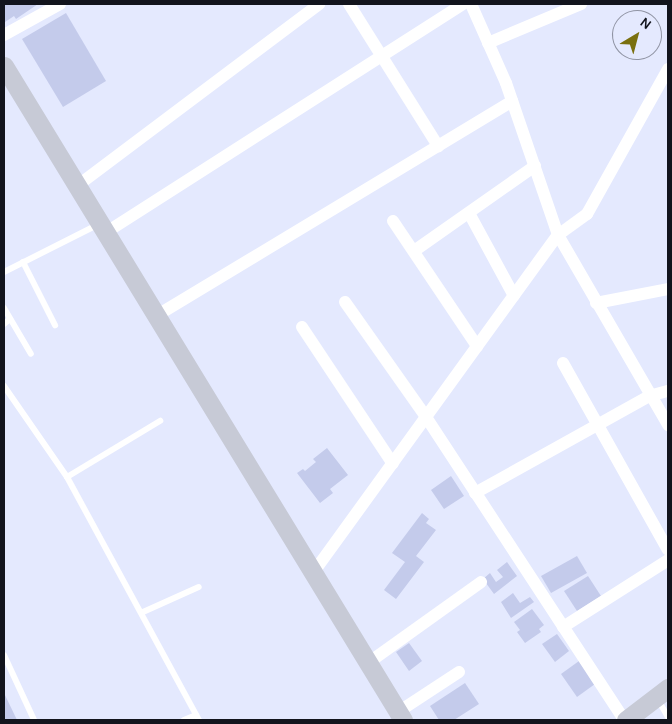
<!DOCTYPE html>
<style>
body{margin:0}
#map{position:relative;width:672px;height:724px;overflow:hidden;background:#e4e9fe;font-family:Karla,sans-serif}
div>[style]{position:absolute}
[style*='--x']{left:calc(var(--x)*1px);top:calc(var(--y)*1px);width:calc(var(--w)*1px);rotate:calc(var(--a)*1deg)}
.building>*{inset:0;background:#c4cbeb}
.lane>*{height:6px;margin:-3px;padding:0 3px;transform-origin:3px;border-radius:3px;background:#fff}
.street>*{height:12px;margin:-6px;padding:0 6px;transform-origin:6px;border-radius:6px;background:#fff}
.secondary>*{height:19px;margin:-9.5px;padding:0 9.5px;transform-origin:9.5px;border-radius:9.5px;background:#c7cad6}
span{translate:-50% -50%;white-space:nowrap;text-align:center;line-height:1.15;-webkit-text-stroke:4px #e4e9fe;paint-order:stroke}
.frame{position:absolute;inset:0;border:5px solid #12141d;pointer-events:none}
.north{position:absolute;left:612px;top:10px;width:50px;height:50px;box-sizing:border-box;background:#e4e9fe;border:1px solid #9094a4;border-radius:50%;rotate:37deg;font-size:14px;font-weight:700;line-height:20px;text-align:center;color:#12141d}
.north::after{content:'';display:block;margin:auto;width:18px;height:22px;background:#7a700f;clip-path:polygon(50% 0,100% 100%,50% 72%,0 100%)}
</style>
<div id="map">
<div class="building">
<i style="clip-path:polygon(4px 4px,38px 4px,16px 19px,14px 16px,5px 22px)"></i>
<i style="clip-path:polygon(66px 13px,106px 81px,63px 107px,22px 39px)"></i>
<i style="clip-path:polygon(327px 448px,348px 475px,330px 489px,333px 493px,320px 503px,297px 473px,303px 469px,305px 471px,316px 462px,313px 459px)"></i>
<i style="clip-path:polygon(451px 476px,464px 496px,444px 509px,431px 490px)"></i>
<i style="clip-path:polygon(422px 513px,429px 519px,426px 523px,436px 530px,416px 556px,424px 562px,396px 599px,384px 590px,405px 562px,392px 553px)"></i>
<i style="clip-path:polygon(577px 556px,587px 573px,551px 593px,541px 576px)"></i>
<i style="clip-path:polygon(507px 562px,517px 576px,494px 594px,483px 579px,490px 573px,496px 582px,503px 577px,497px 570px)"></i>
<i style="clip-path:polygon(588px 576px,601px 596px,577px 611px,564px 591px)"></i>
<i style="clip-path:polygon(513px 593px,520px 603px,530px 597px,534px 602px,511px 618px,501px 602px)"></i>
<i style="clip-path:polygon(532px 609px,544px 625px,539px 629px,541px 632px,525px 643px,517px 632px,520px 630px,514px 622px)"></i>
<i style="clip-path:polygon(557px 634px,569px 651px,555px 662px,542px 644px)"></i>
<i style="clip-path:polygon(409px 643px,422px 661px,409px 671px,396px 652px)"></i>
<i style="clip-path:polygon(579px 661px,595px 684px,577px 697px,561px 674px)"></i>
<i style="clip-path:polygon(465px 683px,479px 704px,454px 720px,439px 720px,430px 706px)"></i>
<i style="clip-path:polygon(4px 693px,17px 720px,4px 720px)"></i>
</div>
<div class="lane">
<i style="--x:23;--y:262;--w:71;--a:63.1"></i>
<i style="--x:4;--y:272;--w:106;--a:-26.8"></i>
<i style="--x:4;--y:308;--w:53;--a:59.6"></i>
<i style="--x:4;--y:324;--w:8;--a:-40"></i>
<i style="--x:4;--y:386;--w:111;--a:55.3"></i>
<i style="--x:67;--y:477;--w:277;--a:61.5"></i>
<i style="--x:67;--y:477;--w:109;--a:-31.1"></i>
<i style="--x:143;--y:612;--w:61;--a:-24.1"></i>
<i style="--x:4;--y:655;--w:72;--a:65.2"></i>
<i style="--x:657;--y:698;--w:22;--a:60"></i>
<i style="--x:184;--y:720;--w:13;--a:-23"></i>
</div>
<div class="street">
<i style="--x:349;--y:4;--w:168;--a:57.9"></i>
<i style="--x:471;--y:4;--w:86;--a:66.1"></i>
<i style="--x:506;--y:83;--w:161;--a:71.1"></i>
<i style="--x:558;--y:235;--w:220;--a:59.9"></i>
<i style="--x:4;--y:35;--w:64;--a:-29"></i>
<i style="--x:488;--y:43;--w:101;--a:-22.8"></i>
<i style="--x:77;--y:186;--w:303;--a:-36.9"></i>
<i style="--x:469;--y:213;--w:94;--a:61.5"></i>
<i style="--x:393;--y:221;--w:151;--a:56.1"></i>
<i style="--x:105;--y:233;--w:425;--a:-32.6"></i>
<i style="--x:414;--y:251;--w:148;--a:-35.1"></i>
<i style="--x:345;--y:302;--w:141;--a:54.8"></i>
<i style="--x:426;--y:417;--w:362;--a:56.8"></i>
<i style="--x:596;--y:303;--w:73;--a:-11"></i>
<i style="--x:156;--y:316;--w:416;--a:-31.1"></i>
<i style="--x:302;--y:327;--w:164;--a:56.4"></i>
<i style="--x:563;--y:363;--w:214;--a:60.7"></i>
<i style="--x:475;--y:493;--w:199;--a:-29.1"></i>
<i style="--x:649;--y:396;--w:20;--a:-15"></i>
<i style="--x:313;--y:573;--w:417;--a:-54.1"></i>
<i style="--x:558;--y:235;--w:36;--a:-36"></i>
<i style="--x:587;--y:214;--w:166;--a:-60.8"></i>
<i style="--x:563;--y:627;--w:125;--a:-32.5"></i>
<i style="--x:368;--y:663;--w:139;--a:-35.6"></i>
<i style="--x:398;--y:712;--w:73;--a:-33.3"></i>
</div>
<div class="secondary">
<i style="--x:4;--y:66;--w:766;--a:58.61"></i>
<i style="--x:626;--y:720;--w:53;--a:-37.3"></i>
</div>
<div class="frame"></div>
<div class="north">N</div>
</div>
